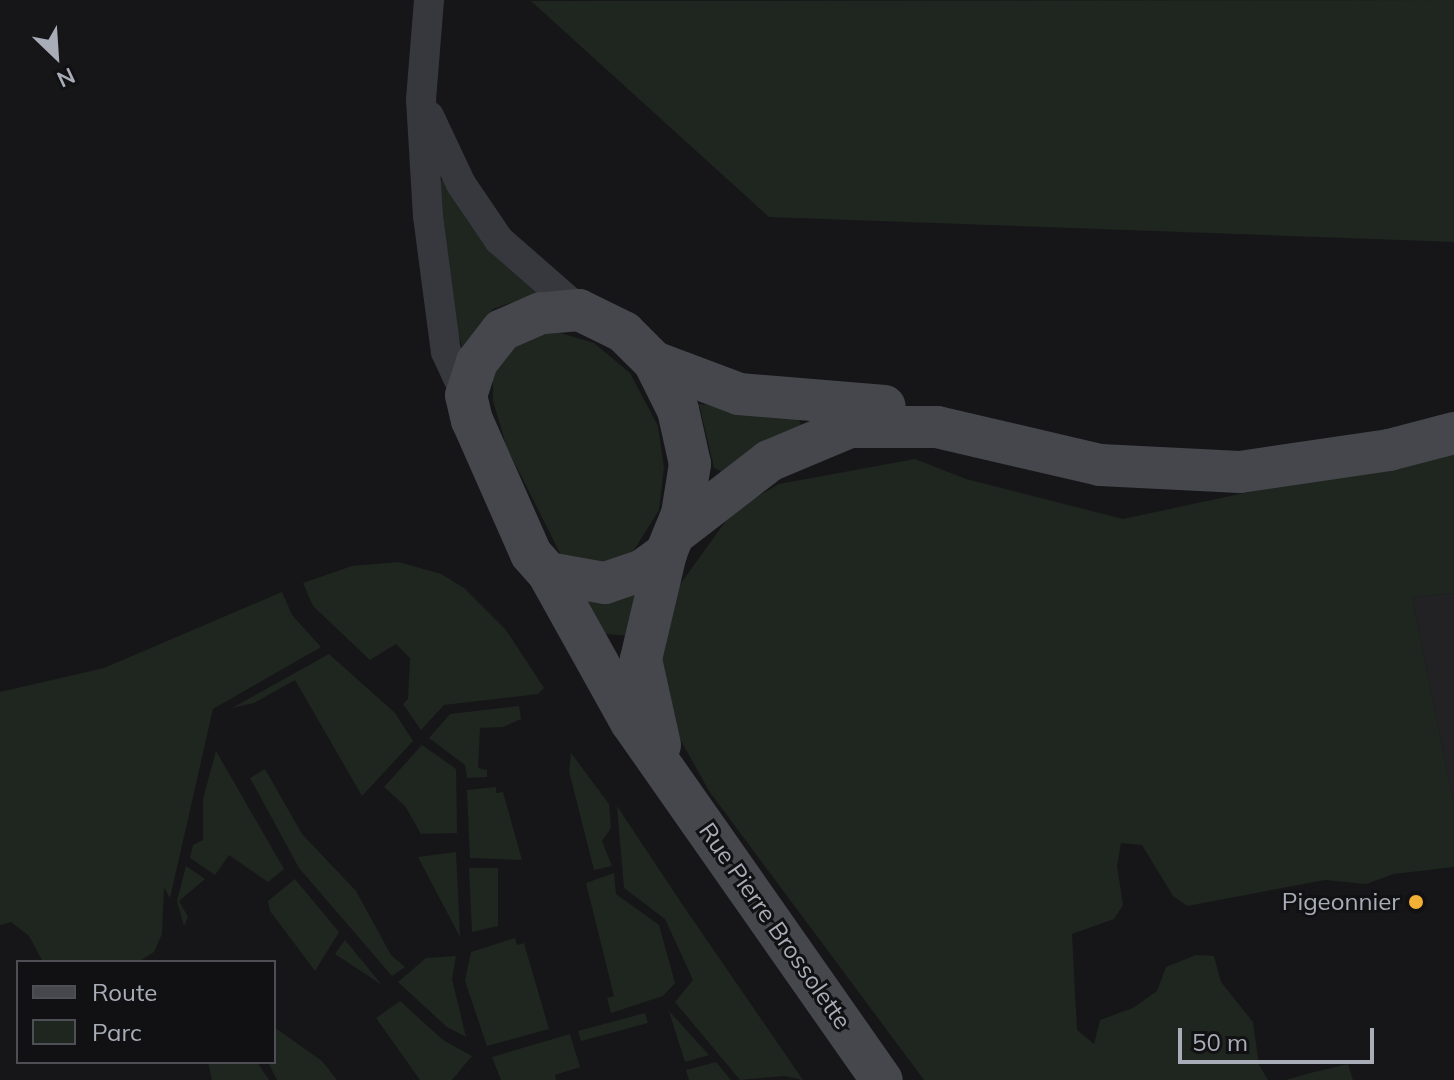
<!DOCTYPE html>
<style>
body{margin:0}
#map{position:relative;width:1454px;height:1080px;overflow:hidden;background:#161618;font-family:Mulish,sans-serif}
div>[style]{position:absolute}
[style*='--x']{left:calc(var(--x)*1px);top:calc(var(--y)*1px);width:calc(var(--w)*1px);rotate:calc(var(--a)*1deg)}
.built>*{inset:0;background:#222225}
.green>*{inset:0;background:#1e261f}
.street>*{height:30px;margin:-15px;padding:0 15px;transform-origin:15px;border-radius:15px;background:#37383d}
.secondary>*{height:42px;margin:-21px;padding:0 21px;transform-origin:21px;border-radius:21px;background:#45474d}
.dots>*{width:22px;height:22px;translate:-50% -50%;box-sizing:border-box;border:4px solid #111113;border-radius:50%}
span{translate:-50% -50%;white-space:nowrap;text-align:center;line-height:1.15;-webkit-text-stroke:6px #111113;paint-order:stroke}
.poi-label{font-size:24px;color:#a8adb8}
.right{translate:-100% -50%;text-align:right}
.street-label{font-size:24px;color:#a8adb8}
.legend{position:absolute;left:16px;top:960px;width:260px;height:104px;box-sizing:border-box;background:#111113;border:2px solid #4d4f55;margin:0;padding:10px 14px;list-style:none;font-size:24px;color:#a8adb8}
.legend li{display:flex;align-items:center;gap:16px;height:40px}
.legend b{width:40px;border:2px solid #4d4f55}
.north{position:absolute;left:16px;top:16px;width:80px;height:80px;-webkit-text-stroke:6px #111113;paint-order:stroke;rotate:155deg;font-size:22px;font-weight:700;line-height:32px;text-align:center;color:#a8adb8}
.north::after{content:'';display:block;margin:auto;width:28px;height:36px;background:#a8adb8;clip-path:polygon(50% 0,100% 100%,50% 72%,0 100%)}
.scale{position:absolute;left:1178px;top:1028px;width:196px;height:36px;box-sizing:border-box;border:4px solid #a8adb8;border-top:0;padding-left:10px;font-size:24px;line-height:28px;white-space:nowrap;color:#a8adb8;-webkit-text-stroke:6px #111113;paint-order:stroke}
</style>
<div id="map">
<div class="built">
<i style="clip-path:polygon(1454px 593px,1454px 806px,1412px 597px)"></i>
</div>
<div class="green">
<i style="clip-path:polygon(1454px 0,1454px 242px,769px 217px,531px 1px)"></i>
<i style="clip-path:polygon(444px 179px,469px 223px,538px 293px,493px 309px,462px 347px,452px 312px,436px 185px)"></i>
<i style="clip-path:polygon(554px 331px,594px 343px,630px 373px,658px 426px,664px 468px,659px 510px,634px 550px,617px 562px,565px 563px,507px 448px,493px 401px,493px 374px,523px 337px)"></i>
<i style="clip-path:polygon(699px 404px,797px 415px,801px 425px,722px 472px,714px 468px)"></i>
<i style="clip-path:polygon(1454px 448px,1454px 593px,1412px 597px,1454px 806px,1454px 867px,1394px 874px,1366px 884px,1325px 880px,1187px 906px,1173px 896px,1142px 845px,1121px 843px,1117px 866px,1123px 905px,1114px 919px,1072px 934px,1077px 1030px,1094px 1044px,1100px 1020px,1133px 1008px,1157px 991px,1166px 967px,1196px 955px,1214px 956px,1221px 982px,1253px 1022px,1259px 1065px,1268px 1080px,924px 1080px,709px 791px,675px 730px,656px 671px,663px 608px,733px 511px,779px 484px,915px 459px,966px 479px,1123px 519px)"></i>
<i style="clip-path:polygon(399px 562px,441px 574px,464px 588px,506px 630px,544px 688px,538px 694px,444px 705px,421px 730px,403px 704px,408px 699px,410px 658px,396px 644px,370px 660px,313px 606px,303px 583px,352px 566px)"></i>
<i style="clip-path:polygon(639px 589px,632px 636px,605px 634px,577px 601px)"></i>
<i style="clip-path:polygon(282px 592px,292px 615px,321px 647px,213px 709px,170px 898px,164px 888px,162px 934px,154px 952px,138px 962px,43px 962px,29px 936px,11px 922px,0 925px,0 692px,104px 668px)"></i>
<i style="clip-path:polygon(329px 654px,395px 713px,413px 741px,362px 796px,295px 680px,254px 703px,232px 708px)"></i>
<i style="clip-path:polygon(519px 706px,521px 719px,503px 727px,480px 728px,478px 768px,487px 770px,487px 777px,467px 778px,465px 765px,429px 738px,450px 714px)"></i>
<i style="clip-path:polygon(422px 745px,456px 769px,457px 833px,421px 834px,405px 806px,384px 787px)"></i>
<i style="clip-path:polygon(216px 751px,284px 869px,268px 882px,229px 855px,215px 875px,190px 858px,193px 845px,203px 840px,203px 799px)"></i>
<i style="clip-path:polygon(571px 753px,609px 804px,611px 828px,602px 841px,612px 866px,594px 870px,569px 771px)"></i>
<i style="clip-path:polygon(265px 769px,302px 834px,356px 891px,391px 955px,405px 967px,392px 976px,299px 868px,250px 778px)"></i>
<i style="clip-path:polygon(496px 787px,496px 793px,503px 792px,522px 860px,470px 858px,467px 790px)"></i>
<i style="clip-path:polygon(617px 806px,682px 904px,803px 1080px,785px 1076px,740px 1080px,675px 1002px,693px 980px,665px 919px,624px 888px)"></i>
<i style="clip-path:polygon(456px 852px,460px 937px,418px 857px)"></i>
<i style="clip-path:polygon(186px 866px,205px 879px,179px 901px,188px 917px,184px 926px,177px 901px)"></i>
<i style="clip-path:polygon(469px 868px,498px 868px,498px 926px,472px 932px)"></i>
<i style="clip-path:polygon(614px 873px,616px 894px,659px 925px,675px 983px,663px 996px,611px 1013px,607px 998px,614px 996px,586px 883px)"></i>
<i style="clip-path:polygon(295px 879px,339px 932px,315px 971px,270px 911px,268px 901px)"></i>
<i style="clip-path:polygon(515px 938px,517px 945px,524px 943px,549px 1029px,487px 1046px,465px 981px,471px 952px)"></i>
<i style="clip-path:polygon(345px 940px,382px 985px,335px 954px)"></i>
<i style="clip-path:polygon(456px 956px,452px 979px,466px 1037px,447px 1027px,398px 982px,426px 958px)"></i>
<i style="clip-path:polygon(400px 1001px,443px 1040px,472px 1056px,452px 1080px,420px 1080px,376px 1018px)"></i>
<i style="clip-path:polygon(669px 1011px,709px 1055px,685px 1062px)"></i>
<i style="clip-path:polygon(645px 1013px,648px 1023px,581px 1041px,578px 1031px)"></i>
<i style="clip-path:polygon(274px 1027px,322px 1061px,337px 1080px,277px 1080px,268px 1062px,274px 1062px)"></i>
<i style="clip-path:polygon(570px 1034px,580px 1067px,555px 1075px,556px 1080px,501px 1080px,492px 1057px)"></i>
<i style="clip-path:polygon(208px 1062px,257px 1062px,269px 1080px,212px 1080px)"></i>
<i style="clip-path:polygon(716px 1062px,731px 1080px,689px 1080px,686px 1070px)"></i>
<i style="clip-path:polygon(1348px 1064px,1353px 1080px,1286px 1080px,1310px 1073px)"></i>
</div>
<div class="street">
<i style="--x:429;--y:0;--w:99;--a:94.6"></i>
<i style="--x:421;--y:99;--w:117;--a:86.6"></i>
<i style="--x:428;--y:216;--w:137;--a:82.5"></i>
<i style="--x:446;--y:352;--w:47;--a:65.1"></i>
<i style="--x:429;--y:116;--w:75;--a:64.8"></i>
<i style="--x:461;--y:184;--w:68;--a:55.8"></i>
<i style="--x:499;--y:240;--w:106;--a:41.2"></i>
</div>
<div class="secondary">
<i style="--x:654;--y:362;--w:91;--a:20.6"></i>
<i style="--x:739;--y:394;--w:146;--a:4.7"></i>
<i style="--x:676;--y:533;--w:118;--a:-37.7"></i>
<i style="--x:769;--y:461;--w:88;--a:-22.8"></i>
<i style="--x:850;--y:427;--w:87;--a:0"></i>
<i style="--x:937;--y:427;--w:167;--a:13.1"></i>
<i style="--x:1100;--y:465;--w:140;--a:2.9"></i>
<i style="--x:1240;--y:472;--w:151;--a:-8.4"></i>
<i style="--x:1389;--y:450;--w:67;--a:-14.7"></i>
<i style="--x:548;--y:573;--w:58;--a:10"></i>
<i style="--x:605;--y:583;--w:40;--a:-18.9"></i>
<i style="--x:643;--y:570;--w:29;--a:-36"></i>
<i style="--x:666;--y:553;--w:42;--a:-67.7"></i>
<i style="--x:682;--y:514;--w:51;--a:-80.9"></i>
<i style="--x:690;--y:464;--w:55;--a:-102.5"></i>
<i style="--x:678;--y:410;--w:54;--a:-116.6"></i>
<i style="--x:654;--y:362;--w:42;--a:-135"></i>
<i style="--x:624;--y:332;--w:50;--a:-153.9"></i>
<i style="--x:579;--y:310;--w:38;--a:175"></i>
<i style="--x:541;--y:313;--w:43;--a:156.4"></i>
<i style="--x:502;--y:330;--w:41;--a:128"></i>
<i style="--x:477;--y:362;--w:35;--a:108"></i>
<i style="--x:466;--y:395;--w:26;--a:77"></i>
<i style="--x:472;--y:420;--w:146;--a:66.2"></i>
<i style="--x:531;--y:554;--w:25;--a:48"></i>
<i style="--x:548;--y:573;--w:171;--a:60.9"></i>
<i style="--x:631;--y:722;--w:437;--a:55"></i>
<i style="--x:660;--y:745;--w:88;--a:-102.5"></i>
<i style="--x:641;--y:659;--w:109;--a:-76.7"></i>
</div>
<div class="dots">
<i style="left:1416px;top:902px;background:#f2b134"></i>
</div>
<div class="poi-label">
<span class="right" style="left:1400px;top:902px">Pigeonnier</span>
</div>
<div class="street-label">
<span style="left:775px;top:926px;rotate:55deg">Rue Pierre Brossolette</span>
</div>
<ul class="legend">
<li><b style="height:10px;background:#45474d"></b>Route</li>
<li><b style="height:22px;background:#1e261f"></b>Parc</li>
</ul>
<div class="north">N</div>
<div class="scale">50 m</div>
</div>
